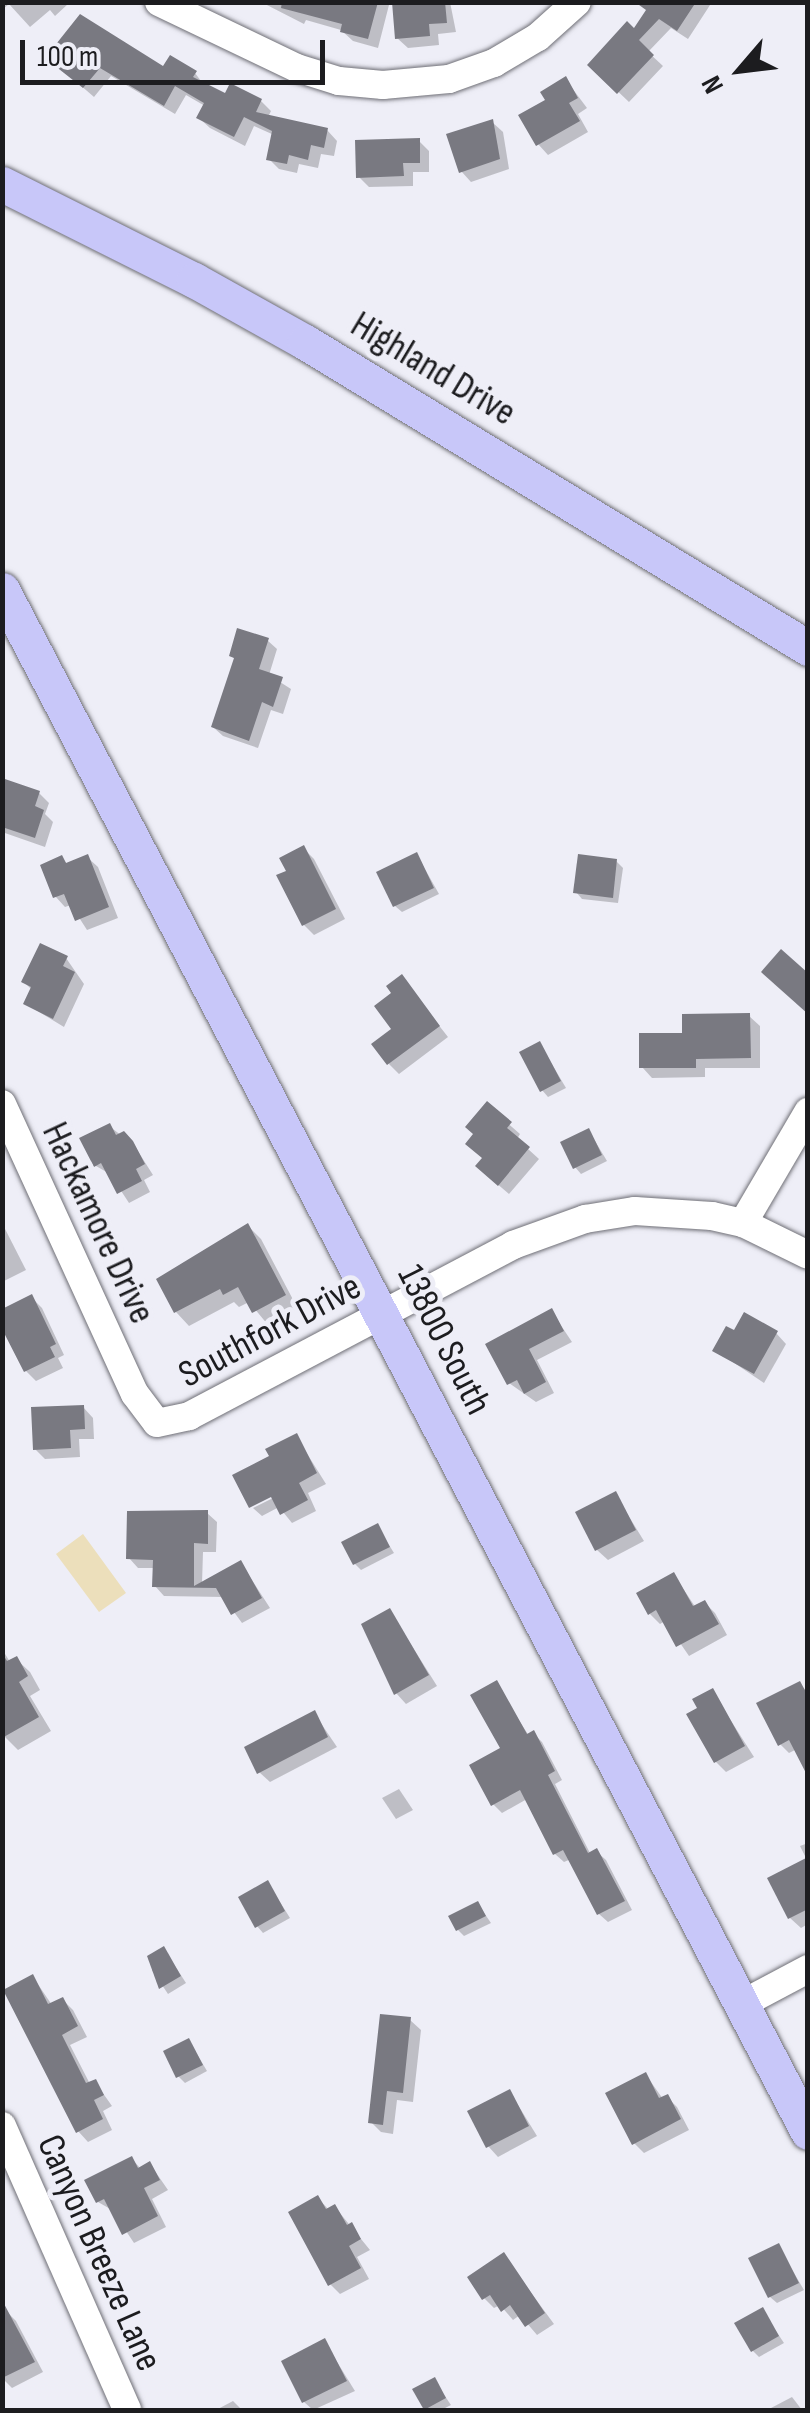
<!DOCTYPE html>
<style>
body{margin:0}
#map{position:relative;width:810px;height:2413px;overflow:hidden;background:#eeeef7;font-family:"Sofia Sans Condensed",sans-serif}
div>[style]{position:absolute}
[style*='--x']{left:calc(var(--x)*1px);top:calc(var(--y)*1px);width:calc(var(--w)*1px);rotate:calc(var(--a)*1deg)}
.green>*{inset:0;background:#ecdfbb}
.shadow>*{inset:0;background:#0003}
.building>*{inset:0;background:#797981}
.roads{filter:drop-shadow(0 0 2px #6f6f76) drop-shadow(0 0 2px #6f6f76)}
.minor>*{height:28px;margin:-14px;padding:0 14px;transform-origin:14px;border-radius:14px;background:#fff}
.major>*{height:35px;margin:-17.5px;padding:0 17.5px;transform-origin:17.5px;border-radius:17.5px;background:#c8c7f9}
span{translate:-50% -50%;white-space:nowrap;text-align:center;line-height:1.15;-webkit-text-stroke:10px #eeeef7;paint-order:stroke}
.street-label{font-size:38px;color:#1c1c1f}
.frame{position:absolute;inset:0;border:5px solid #1c1c1f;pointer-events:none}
.north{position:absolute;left:690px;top:20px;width:100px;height:100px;-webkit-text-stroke:8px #eeeef7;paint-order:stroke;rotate:242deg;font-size:28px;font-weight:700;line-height:40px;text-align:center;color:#1c1c1f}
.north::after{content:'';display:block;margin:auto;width:35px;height:45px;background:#1c1c1f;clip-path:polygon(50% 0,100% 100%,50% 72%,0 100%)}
.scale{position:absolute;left:20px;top:40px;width:305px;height:45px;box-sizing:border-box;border:5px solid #1c1c1f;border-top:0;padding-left:12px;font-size:30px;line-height:35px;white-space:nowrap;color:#1c1c1f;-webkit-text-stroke:8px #eeeef7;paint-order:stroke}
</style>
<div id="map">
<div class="green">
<i style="clip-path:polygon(83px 1534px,126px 1593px,99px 1612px,56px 1554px)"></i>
</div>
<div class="shadow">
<i style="clip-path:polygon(2px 2px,67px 2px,68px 4px,55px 16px,50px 10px,30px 27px,9px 4px,3px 9px)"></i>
<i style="clip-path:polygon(261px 2px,386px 2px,389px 5px,378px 48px,353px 41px,341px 30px,306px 20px,304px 24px)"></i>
<i style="clip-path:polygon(394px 2px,450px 2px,456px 32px,438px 34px,439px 45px,408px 48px,397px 38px)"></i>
<i style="clip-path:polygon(654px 2px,712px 2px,688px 39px,671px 28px,648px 52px,663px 66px,629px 102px,590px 65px,635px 32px)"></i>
<i style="clip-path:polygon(49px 58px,195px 73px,204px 85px,226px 96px,261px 101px,271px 111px,268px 117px,327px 130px,337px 141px,334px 156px,321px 154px,318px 168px,299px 164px,297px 173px,279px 169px,269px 159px,274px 135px,254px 126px,245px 146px,210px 128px,199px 118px,205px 106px,186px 95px,175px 114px,111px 76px,94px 97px)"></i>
<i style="clip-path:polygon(566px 80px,587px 108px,578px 114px,588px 132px,548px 155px,538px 144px,548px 101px)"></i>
<i style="clip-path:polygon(492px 122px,503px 132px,509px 169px,471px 182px,461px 171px)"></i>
<i style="clip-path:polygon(419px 141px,429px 151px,429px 172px,413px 172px,413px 186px,369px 187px,359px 177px)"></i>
<i style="clip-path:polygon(267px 640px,277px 649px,269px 675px,291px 689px,283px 714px,271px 710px,258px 748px,223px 736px,213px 727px,236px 660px,232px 656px)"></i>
<i style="clip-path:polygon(2px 780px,39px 793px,49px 803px,45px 814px,53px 822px,45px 847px,2px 832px)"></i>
<i style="clip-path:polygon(304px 849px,314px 859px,345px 919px,314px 935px,304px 925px,289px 872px)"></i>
<i style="clip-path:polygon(417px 855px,439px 894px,402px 912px,395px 906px)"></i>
<i style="clip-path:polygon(87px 857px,98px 867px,118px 918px,87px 930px,71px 905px,65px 907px,55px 896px,62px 858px,68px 865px)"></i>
<i style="clip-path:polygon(616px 861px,623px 868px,618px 903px,582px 899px,576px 892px)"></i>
<i style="clip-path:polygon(66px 958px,84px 984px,64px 1027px,26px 1004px,32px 990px,24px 982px)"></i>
<i style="clip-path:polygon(401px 977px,448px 1037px,399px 1074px,389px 1064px,395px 1030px,394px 994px)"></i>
<i style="clip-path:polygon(749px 1016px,760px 1026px,760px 1068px,705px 1068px,705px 1077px,652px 1078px,642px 1067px,684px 1035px)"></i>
<i style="clip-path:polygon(540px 1044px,566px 1088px,548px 1097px,542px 1090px)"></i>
<i style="clip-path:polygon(487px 1105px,520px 1134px,517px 1139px,539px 1159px,509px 1194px,488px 1176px)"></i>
<i style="clip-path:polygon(109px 1126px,134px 1145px,153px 1175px,144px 1180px,150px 1192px,129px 1203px,110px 1174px,96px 1166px,83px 1139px)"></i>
<i style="clip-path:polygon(589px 1131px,607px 1161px,581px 1174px,575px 1167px)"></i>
<i style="clip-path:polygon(2px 1223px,26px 1270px,2px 1282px)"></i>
<i style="clip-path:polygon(248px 1226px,261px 1239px,298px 1309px,268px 1325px,249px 1302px,239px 1307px,234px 1302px,189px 1326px,176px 1312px)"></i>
<i style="clip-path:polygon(32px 1298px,42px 1308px,64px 1355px,58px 1358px,63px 1368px,36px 1381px,26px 1371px)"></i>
<i style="clip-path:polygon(552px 1312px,572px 1342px,537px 1360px,554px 1393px,536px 1402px,509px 1383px,488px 1345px)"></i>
<i style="clip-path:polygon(776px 1333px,786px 1344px,764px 1383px,715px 1350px,735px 1334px)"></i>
<i style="clip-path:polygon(83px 1407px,93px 1418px,94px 1439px,79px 1439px,80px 1457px,45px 1459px,35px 1449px)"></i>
<i style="clip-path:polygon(296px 1436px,326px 1484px,308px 1493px,316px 1511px,292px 1523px,279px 1507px,262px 1516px,253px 1508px,283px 1493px,272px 1457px)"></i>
<i style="clip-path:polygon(615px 1494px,644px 1541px,608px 1560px,597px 1550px)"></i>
<i style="clip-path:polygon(207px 1513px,217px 1522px,216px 1552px,203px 1552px,202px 1584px,241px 1563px,270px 1608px,242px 1623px,223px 1597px,164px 1596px,155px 1586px,155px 1568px,138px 1568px,129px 1558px)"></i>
<i style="clip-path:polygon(377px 1526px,394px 1553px,361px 1570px,355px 1564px)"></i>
<i style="clip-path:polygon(674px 1575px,696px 1608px,705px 1603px,715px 1613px,727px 1635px,689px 1656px,665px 1621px,660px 1624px,650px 1614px)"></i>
<i style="clip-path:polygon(390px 1611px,437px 1686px,406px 1704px,396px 1693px)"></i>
<i style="clip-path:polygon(2px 1649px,10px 1662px,16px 1659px,30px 1672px,40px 1690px,30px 1696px,51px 1731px,18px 1750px,2px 1734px)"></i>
<i style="clip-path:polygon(496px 1684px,529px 1736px,533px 1733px,542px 1742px,562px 1780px,555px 1784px,591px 1855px,597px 1852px,606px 1860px,632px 1910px,608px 1922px,599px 1914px,571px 1859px,564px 1862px,555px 1854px,527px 1799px,502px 1813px,493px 1804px,504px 1749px)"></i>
<i style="clip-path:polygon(799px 1684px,808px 1692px,808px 1772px,797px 1749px,789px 1753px,780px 1744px)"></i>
<i style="clip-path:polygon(712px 1691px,754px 1757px,726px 1772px,716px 1762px,700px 1709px)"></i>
<i style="clip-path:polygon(314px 1713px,337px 1747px,270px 1782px,259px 1772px)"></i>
<i style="clip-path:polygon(399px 1789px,413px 1810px,396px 1819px,382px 1798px)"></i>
<i style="clip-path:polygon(808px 1843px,808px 1924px,801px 1928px,790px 1918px,807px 1860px,800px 1846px)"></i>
<i style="clip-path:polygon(268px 1883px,290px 1918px,263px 1933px,257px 1926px)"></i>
<i style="clip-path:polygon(478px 1904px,491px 1923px,464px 1936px,458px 1930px)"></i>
<i style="clip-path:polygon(164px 1949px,186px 1983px,168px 1994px,152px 1970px)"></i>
<i style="clip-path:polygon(33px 1977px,52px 2005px,63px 2000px,73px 2010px,87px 2037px,70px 2045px,90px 2084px,95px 2082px,112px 2106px,103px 2111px,112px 2130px,88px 2142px,78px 2131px)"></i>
<i style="clip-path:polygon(410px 2020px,421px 2030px,413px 2102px,397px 2100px,393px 2134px,381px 2132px,371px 2122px)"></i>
<i style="clip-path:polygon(189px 2041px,207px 2071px,185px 2083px,178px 2076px)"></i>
<i style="clip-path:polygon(646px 2075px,663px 2099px,667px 2097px,677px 2107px,689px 2130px,644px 2153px,634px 2143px)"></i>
<i style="clip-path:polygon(510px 2092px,537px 2136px,498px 2157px,488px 2146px)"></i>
<i style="clip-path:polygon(132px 2159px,141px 2169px,150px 2164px,168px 2190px,152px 2199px,166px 2227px,134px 2243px,112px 2210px,98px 2202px)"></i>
<i style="clip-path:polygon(318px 2198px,329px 2210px,335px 2207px,370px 2250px,357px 2257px,369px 2279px,340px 2294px,330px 2284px)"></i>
<i style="clip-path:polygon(778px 2246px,804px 2290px,777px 2303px,770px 2297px)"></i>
<i style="clip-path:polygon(504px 2256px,554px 2324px,537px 2335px,520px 2315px,513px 2320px,500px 2305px,494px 2308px,484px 2298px)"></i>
<i style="clip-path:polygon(762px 2310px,784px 2343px,759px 2357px,753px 2351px)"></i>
<i style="clip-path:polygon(6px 2311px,16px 2321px,43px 2372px,12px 2388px,2px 2378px,2px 2313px)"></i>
<i style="clip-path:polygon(324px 2341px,355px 2391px,313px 2410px,304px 2402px)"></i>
<i style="clip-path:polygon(434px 2380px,451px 2405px,441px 2410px,427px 2410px,416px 2390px)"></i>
<i style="clip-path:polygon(792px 2397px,802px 2410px,772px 2410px,771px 2408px)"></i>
<i style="clip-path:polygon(233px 2401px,242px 2410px,216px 2410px)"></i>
</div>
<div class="building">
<i style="clip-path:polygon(282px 2px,378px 2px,368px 39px,340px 32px,342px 24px,281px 8px)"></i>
<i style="clip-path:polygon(392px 2px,445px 2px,447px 23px,429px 24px,430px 36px,395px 39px)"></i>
<i style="clip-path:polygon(635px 2px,696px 2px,677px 31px,659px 19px,639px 40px,654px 55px,617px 94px,587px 65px,627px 21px,634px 28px,646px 10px)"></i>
<i style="clip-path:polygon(80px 14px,163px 66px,170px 55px,197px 71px,193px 77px,225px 93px,230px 83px,262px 99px,256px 112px,328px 128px,324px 148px,311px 145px,308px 160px,289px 155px,287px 164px,266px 160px,272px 131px,244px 117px,234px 137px,196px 118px,204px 103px,175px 86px,164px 106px,100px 68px,83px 88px,45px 58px)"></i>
<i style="clip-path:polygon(566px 76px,578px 98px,569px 103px,580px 121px,536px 146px,518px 115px,545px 100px,540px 92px)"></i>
<i style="clip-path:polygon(493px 119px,500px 159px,459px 173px,446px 134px)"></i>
<i style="clip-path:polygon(420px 138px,420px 163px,403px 163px,404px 176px,356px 178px,355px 140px)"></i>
<i style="clip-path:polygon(237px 628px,269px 638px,259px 669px,283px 677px,273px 707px,262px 702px,249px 741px,211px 727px,234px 658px,229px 656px)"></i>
<i style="clip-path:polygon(2px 778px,40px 791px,35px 806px,44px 810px,35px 838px,2px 827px)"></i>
<i style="clip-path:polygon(304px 845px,336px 909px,302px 926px,276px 875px,286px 871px,279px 858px)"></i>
<i style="clip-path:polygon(417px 852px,434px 888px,393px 907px,376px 872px)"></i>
<i style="clip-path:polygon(88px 854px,109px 907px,75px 921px,64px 894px,53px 898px,40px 865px,62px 855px,66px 863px)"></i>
<i style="clip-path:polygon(578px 854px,617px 859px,613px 898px,573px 893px)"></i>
<i style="clip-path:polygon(40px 943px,68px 956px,63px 966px,75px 972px,53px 1019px,23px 1004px,31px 987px,21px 982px)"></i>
<i style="clip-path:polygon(781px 949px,808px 973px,808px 1014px,761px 972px)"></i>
<i style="clip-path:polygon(402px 974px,440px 1026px,387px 1065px,371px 1044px,391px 1029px,374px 1006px,391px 993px,386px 986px)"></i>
<i style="clip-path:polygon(750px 1013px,751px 1058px,696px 1059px,696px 1068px,639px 1068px,639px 1033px,682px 1033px,682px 1014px)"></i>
<i style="clip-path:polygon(540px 1041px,561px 1081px,540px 1092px,519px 1052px)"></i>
<i style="clip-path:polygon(487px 1101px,512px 1122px,507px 1128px,530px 1147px,498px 1186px,475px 1166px,482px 1158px,465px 1144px,473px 1134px,465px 1127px)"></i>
<i style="clip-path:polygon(110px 1123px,116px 1135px,124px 1131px,133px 1141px,145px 1164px,136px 1169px,142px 1181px,117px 1194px,101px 1163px,94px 1167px,79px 1138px)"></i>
<i style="clip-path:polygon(589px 1128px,602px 1155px,573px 1169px,560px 1142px)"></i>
<i style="clip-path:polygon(248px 1223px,286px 1295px,252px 1313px,238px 1287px,223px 1295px,220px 1289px,174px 1313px,156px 1279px)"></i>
<i style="clip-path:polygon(32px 1294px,56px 1344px,50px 1347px,55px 1357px,24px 1372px,2px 1329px,2px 1309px)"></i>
<i style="clip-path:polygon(552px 1308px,564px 1331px,529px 1349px,546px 1382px,524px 1394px,517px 1380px,507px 1385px,485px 1344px)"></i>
<i style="clip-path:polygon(744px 1312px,778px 1331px,754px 1374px,712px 1351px,726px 1326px,734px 1330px)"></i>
<i style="clip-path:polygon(84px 1405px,85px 1429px,70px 1430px,71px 1448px,33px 1450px,31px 1407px)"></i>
<i style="clip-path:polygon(297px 1433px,317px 1473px,299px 1483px,308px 1500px,280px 1515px,271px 1497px,249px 1508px,232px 1475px,269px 1456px,265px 1449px)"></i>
<i style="clip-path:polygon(616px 1491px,636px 1530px,595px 1551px,575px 1512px)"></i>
<i style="clip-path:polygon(208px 1510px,208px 1544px,194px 1543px,194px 1586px,241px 1560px,262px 1598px,231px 1615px,216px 1588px,152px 1587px,153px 1560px,126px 1559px,127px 1511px)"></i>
<i style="clip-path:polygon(378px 1523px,390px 1547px,353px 1565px,341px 1542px)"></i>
<i style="clip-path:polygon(674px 1572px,693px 1606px,705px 1600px,719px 1624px,676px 1647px,656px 1610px,648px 1615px,636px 1593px)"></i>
<i style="clip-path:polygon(390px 1608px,429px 1675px,394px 1695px,361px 1624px)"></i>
<i style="clip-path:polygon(2px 1653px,7px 1661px,17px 1656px,28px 1676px,19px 1682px,39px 1717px,2px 1738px)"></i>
<i style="clip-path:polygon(497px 1680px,527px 1734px,534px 1730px,555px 1771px,548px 1775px,588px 1853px,597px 1848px,625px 1901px,597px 1915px,563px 1850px,553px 1855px,520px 1790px,491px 1806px,469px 1765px,500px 1748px,470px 1695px)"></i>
<i style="clip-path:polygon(800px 1681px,808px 1696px,808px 1777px,789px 1740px,778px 1746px,756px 1703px)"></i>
<i style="clip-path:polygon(713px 1688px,745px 1746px,714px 1763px,686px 1714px,697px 1708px,692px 1699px)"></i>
<i style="clip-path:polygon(315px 1710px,328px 1737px,257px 1774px,244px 1747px)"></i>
<i style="clip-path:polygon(808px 1857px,808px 1909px,788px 1919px,767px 1878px)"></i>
<i style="clip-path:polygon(268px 1880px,285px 1911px,255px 1928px,238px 1897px)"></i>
<i style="clip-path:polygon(478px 1901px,486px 1916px,456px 1931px,448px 1916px)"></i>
<i style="clip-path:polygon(164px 1946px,181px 1976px,159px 1989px,147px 1956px)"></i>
<i style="clip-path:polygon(33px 1974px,48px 2004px,63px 1997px,78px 2026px,62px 2035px,86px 2083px,96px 2079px,104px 2095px,94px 2100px,103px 2119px,76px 2133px,3px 1990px)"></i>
<i style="clip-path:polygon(380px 2014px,411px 2017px,403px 2093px,387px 2091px,383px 2125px,368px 2123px)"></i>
<i style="clip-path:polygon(189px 2038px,203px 2065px,176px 2078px,163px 2051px)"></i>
<i style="clip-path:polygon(646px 2072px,659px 2098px,668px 2094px,681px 2119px,632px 2145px,605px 2093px)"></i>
<i style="clip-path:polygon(510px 2089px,529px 2126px,486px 2148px,467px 2111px)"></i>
<i style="clip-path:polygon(132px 2156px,138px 2168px,150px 2161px,160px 2180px,144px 2188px,158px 2216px,122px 2235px,104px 2199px,96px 2203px,84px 2180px)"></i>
<i style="clip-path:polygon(318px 2195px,326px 2209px,335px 2204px,347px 2225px,352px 2222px,361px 2239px,349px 2246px,361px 2268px,328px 2286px,288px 2212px)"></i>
<i style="clip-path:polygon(779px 2243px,799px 2283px,768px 2298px,748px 2258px)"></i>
<i style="clip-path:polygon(504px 2252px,545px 2313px,525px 2327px,510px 2305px,501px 2312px,490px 2295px,482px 2300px,467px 2277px)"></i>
<i style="clip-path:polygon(2px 2300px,35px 2362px,2px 2378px)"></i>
<i style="clip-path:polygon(763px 2307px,779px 2336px,751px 2352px,734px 2323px)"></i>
<i style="clip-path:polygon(325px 2338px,347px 2381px,302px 2403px,281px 2361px)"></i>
<i style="clip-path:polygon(435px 2377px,446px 2398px,424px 2410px,412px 2389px)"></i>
</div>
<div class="roads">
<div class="minor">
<i style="--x:159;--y:2;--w:153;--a:25.6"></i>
<i style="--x:297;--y:68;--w:44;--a:17.2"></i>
<i style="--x:339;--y:81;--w:44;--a:5.2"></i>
<i style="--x:383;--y:85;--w:66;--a:-5.2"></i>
<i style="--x:449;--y:79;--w:48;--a:-19.6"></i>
<i style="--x:494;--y:63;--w:51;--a:-30.6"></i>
<i style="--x:538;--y:37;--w:52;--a:-41.9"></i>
<i style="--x:2;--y:1104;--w:319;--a:65.4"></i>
<i style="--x:135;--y:1394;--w:36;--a:53"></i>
<i style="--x:157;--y:1423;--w:33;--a:-12"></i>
<i style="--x:189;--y:1416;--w:366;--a:-27.8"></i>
<i style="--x:513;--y:1245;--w:77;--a:-19.9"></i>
<i style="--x:585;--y:1219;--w:51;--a:-9.1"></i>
<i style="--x:635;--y:1211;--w:77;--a:3.7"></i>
<i style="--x:712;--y:1216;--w:32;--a:13"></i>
<i style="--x:743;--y:1223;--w:72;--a:26.2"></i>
<i style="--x:743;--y:1223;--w:129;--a:-59.6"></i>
<i style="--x:740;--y:2005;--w:77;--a:-27.9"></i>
<i style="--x:2;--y:2126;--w:310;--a:66.2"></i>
</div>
<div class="major">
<i style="--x:2;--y:184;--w:215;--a:26.6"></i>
<i style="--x:194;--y:280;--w:127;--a:29.2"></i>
<i style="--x:305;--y:342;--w:589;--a:31.31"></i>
<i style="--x:2;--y:590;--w:1740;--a:62.4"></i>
</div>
</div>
<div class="street-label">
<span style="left:433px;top:369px;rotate:31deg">Highland Drive</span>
<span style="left:98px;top:1223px;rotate:65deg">Hackamore Drive</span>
<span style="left:270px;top:1331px;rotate:-28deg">Southfork Drive</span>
<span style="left:444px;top:1340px;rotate:63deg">13800 South</span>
<span style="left:99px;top:2253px;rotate:66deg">Canyon Breeze Lane</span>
</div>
<div class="frame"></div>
<div class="north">N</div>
<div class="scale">100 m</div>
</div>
